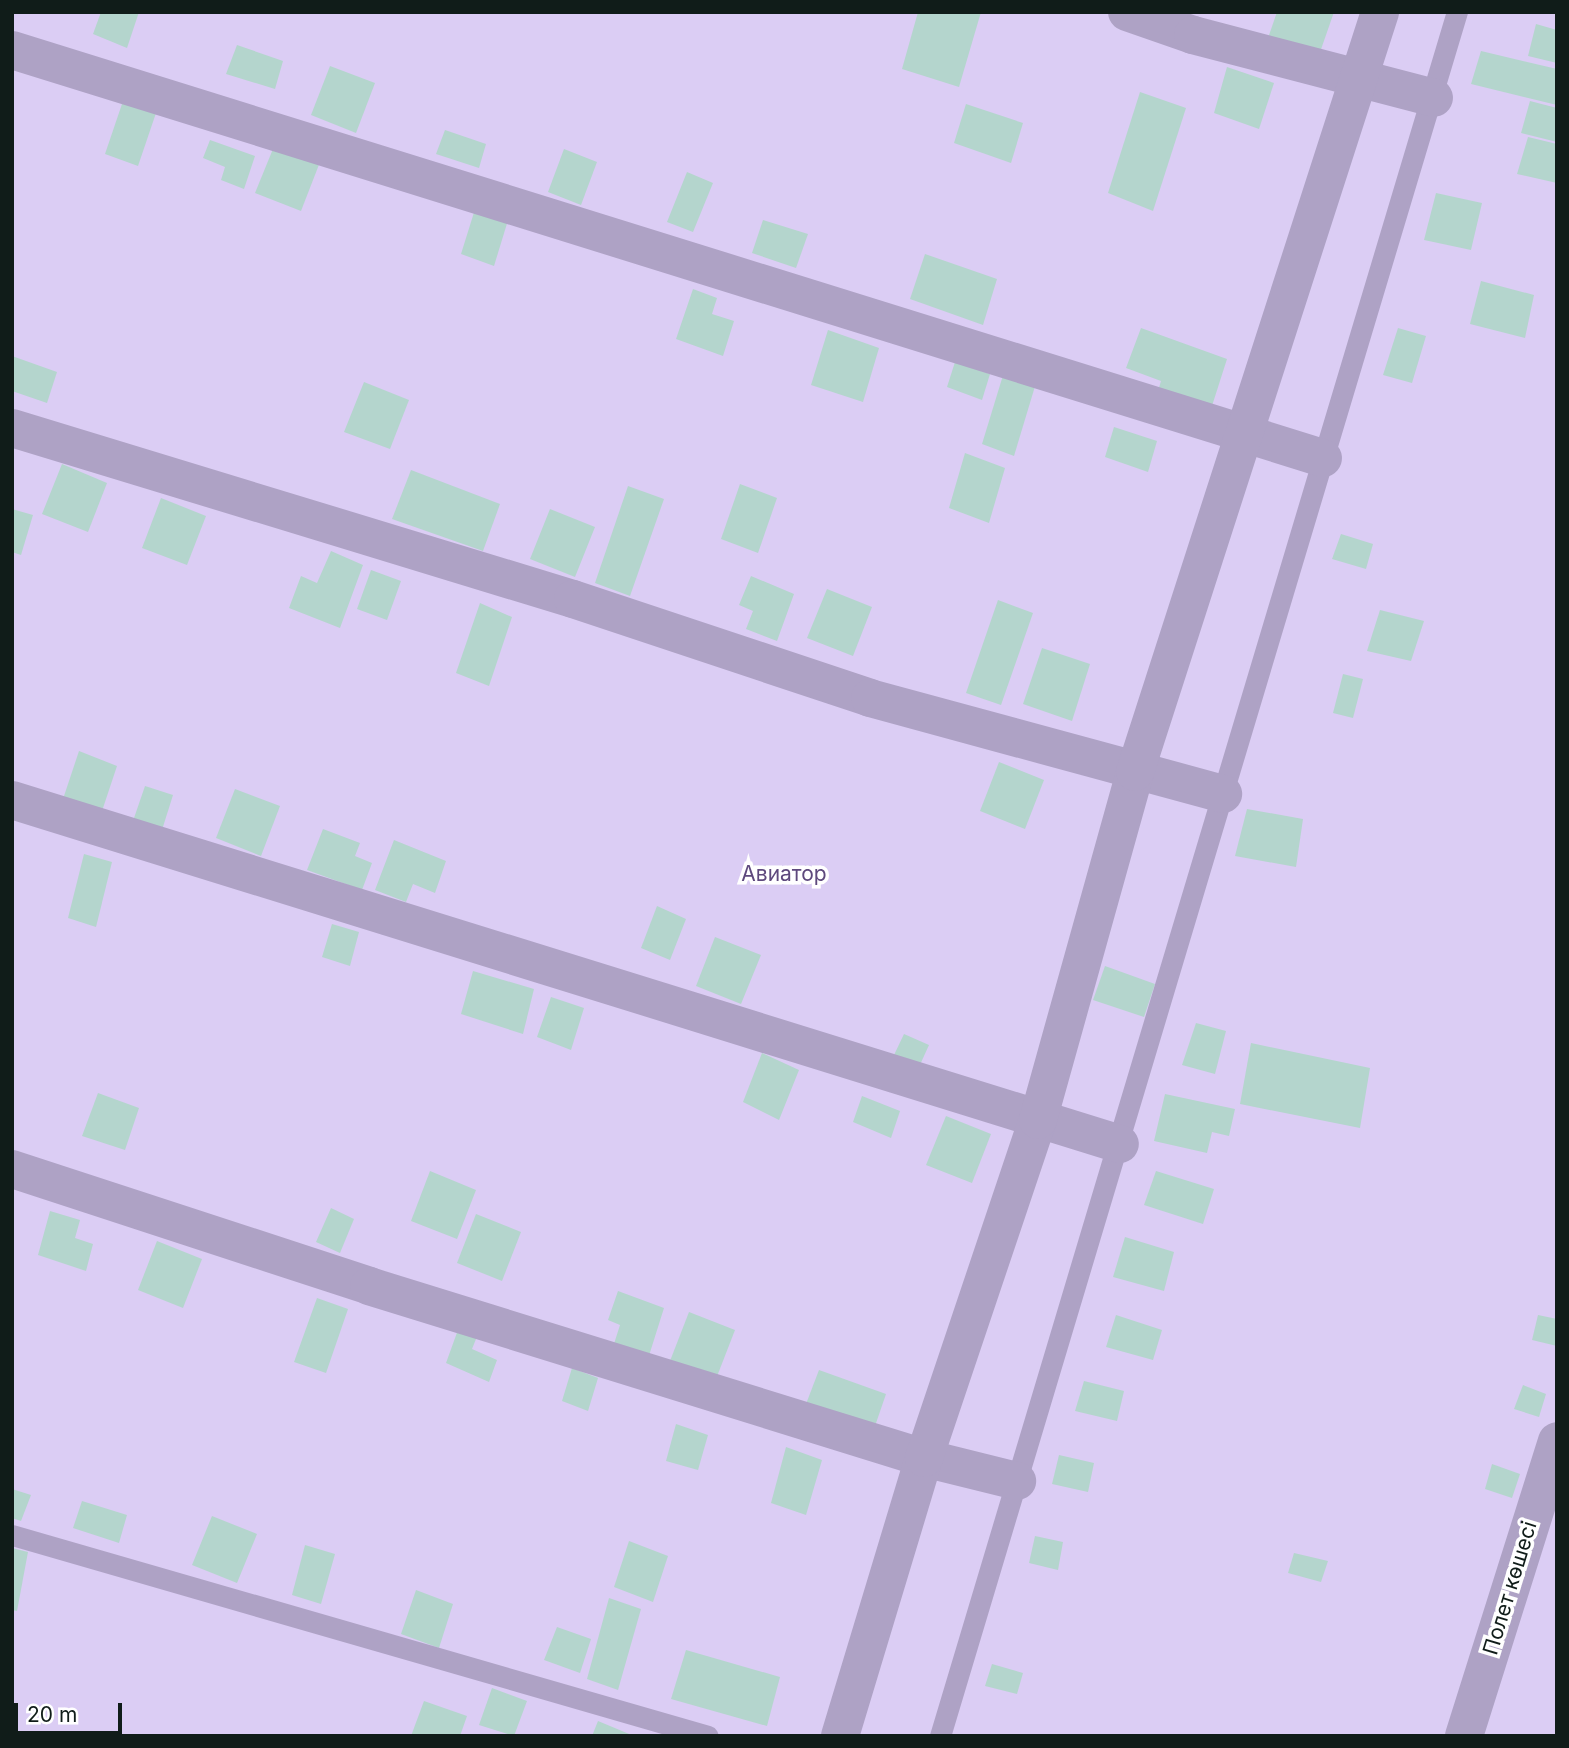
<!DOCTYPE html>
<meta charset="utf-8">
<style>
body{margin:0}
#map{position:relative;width:1569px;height:1748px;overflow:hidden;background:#cef0e8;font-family:Inter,sans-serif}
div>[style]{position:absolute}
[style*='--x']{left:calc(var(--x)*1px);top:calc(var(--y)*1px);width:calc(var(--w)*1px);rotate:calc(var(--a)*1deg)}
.green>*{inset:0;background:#dbcdf4}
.building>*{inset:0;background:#b4d5cd}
.lane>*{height:21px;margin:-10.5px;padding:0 10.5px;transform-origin:10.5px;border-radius:10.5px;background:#aea2c5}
.street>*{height:38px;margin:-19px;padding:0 19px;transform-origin:19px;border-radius:19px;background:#aea2c5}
span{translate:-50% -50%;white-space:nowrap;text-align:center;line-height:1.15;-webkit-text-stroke:7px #fff;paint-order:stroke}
.park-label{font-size:21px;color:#5e497d}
.street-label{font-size:21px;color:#101c19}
.frame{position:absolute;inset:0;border:14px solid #101c19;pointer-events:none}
.scale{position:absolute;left:14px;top:1703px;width:108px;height:32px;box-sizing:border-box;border:4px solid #101c19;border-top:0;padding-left:9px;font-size:21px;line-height:24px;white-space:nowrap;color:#101c19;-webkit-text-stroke:5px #fff;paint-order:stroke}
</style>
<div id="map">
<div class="green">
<i style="clip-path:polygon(12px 12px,1557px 12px,1557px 1736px,12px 1736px)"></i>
</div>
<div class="building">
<i style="clip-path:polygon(101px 12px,139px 12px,127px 48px,93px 34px)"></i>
<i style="clip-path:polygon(918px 12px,981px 12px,959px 87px,902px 69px)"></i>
<i style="clip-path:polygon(1277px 12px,1334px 12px,1318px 58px,1268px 38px)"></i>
<i style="clip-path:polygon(1536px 24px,1557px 30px,1557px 63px,1528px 56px)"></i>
<i style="clip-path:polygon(237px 45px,283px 61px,275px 89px,226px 74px)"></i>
<i style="clip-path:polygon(1481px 51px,1557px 69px,1557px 105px,1471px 84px)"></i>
<i style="clip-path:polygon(330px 66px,375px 83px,356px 133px,311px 115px)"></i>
<i style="clip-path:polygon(1227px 67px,1274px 83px,1259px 129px,1214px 113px)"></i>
<i style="clip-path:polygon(1140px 92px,1186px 108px,1153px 211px,1108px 193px)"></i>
<i style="clip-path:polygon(123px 101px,156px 113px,138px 166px,105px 154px)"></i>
<i style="clip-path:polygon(1530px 101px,1557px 108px,1557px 142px,1521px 133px)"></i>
<i style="clip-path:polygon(966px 104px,1023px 123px,1011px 163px,954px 143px)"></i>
<i style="clip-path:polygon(445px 130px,486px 144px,479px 168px,436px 154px)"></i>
<i style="clip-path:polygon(1528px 137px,1557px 144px,1557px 183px,1517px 174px)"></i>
<i style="clip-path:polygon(210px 140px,255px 156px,244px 189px,221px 180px,225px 167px,203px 158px)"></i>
<i style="clip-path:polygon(275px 144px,320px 162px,301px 211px,255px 193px)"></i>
<i style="clip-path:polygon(564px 149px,597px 162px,581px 205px,548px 192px)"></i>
<i style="clip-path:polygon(687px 172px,713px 183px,693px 232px,667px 222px)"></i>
<i style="clip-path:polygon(1436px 193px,1482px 203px,1471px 250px,1424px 240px)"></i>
<i style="clip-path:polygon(476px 206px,509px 217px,494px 266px,461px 254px)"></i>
<i style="clip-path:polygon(763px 220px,808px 234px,796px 268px,752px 253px)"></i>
<i style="clip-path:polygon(925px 254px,997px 279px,983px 325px,910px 299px)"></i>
<i style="clip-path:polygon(1481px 281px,1534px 295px,1525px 338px,1470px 324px)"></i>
<i style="clip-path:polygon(693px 289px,717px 298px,712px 314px,734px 321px,723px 356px,676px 339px)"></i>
<i style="clip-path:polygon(1141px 328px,1227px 359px,1211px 409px,1158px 391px,1161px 381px,1126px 368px)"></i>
<i style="clip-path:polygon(1398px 328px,1426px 336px,1412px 383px,1383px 375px)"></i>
<i style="clip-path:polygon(828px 330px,879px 348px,863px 402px,811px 385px)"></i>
<i style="clip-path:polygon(12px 356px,57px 372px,47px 403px,12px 391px)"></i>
<i style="clip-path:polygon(955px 362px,990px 374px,982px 400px,947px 387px)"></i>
<i style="clip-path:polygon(1004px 372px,1036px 383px,1014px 456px,982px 444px)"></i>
<i style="clip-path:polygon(364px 382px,409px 400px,390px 449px,344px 432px)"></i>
<i style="clip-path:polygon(1114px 427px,1157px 441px,1148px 472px,1105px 457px)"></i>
<i style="clip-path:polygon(965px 453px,1005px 468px,989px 523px,949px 508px)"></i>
<i style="clip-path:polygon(62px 464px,107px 483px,88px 532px,42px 514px)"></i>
<i style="clip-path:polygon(411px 470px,500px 504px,483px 551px,392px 519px)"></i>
<i style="clip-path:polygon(740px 484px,777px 498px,758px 553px,721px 539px)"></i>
<i style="clip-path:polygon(628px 486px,664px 499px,630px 596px,595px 583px)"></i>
<i style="clip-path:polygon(161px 498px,206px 516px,187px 565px,142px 548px)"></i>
<i style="clip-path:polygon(12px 509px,33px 515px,21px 555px,12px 552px)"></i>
<i style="clip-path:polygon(550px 509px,595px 527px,575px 577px,530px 559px)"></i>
<i style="clip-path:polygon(1341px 534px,1373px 544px,1366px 569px,1332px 559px)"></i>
<i style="clip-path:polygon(331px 551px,363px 565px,340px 628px,289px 608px,301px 576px,317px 583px)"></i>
<i style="clip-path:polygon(371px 570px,401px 581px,387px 620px,357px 609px)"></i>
<i style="clip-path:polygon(751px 576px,794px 594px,777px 641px,746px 629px,753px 611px,739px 605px)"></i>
<i style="clip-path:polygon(827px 589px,872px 607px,853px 656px,807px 638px)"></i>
<i style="clip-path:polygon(998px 600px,1033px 613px,1001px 705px,966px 693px)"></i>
<i style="clip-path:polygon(480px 603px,512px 617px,489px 686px,456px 673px)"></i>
<i style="clip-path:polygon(1380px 610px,1424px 621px,1411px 661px,1367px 651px)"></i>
<i style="clip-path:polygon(1042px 648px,1090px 664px,1072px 721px,1023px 704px)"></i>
<i style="clip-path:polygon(1343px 674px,1363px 679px,1353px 718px,1333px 713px)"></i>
<i style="clip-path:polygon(79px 751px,117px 766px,101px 814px,62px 802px)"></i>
<i style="clip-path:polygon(999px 762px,1044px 780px,1025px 829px,980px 811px)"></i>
<i style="clip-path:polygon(145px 786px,173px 795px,162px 830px,133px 821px)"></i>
<i style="clip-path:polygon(235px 789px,280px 806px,261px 856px,216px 838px)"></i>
<i style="clip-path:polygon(1247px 809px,1303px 819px,1296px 867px,1235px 856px)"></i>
<i style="clip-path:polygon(323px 829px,360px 843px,355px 856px,372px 863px,362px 890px,307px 870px)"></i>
<i style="clip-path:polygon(394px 840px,446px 861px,435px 893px,413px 884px,406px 902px,375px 890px)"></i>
<i style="clip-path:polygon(84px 854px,112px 862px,96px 927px,68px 918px)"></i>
<i style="clip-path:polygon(657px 906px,686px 919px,670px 960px,641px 948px)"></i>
<i style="clip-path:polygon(332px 924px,359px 932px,350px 966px,322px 957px)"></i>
<i style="clip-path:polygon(715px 937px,761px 955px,741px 1004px,696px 986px)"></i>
<i style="clip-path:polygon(1105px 966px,1155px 984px,1144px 1017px,1093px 1000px)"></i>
<i style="clip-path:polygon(473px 971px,534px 989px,523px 1034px,461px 1014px)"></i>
<i style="clip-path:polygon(551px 997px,584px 1008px,571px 1050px,537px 1037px)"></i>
<i style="clip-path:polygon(1196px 1023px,1226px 1031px,1215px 1074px,1182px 1065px)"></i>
<i style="clip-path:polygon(904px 1034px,929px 1045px,919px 1067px,894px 1055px)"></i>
<i style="clip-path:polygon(1251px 1043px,1370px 1068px,1360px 1128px,1240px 1104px)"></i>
<i style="clip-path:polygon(762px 1053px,799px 1070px,779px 1120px,743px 1102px)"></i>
<i style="clip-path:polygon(98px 1093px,139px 1108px,125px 1150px,82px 1136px)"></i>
<i style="clip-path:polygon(1165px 1094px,1235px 1109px,1229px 1136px,1212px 1132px,1207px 1153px,1154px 1141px)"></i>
<i style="clip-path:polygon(862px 1096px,900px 1111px,891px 1138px,853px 1122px)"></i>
<i style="clip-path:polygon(946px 1116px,991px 1134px,972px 1183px,926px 1165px)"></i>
<i style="clip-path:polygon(430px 1171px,476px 1190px,457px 1239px,411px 1221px)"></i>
<i style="clip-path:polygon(1156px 1171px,1214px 1189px,1203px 1224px,1144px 1205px)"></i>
<i style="clip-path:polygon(331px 1208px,354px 1219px,340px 1253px,316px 1242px)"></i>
<i style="clip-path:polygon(50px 1211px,80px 1220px,75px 1238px,93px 1244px,86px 1271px,38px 1255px)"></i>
<i style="clip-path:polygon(476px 1214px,521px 1232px,502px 1281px,457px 1263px)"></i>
<i style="clip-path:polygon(1125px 1237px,1174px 1252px,1164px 1291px,1113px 1277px)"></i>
<i style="clip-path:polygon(157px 1241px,202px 1259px,183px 1308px,138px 1290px)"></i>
<i style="clip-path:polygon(618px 1291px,664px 1308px,647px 1362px,612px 1350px,620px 1325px,608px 1320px)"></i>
<i style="clip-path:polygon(317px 1298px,348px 1309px,326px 1373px,294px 1362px)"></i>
<i style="clip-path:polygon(689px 1312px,735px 1330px,716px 1379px,670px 1361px)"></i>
<i style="clip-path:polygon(1116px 1315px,1162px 1330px,1153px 1360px,1106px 1347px)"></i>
<i style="clip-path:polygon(1538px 1315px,1557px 1319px,1557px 1346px,1532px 1340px)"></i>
<i style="clip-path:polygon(459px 1327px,478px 1334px,472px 1349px,497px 1360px,489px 1382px,446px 1363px)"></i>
<i style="clip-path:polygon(572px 1368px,598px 1378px,588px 1411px,562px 1401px)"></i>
<i style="clip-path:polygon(819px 1370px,886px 1394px,874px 1429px,806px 1404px)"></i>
<i style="clip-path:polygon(1084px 1381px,1124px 1391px,1117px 1421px,1075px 1411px)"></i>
<i style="clip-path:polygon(1523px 1385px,1546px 1394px,1539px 1417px,1514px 1409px)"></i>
<i style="clip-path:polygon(676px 1424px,708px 1435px,698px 1470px,666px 1461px)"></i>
<i style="clip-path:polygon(786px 1447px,822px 1460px,806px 1515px,771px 1503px)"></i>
<i style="clip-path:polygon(1059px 1455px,1094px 1463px,1088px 1492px,1052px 1484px)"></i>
<i style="clip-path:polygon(1492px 1464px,1520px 1474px,1512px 1498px,1485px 1489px)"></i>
<i style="clip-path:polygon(12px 1489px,31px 1495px,21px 1521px,12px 1518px)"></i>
<i style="clip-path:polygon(82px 1501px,127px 1515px,119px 1543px,73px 1528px)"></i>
<i style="clip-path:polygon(212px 1516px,257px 1534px,237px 1583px,192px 1565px)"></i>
<i style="clip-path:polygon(1035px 1536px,1063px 1542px,1058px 1570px,1029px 1563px)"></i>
<i style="clip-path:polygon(629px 1541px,668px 1556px,653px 1602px,614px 1587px)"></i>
<i style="clip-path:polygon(305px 1545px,335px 1554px,321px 1604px,292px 1595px)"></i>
<i style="clip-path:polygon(12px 1548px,28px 1552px,17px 1611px,12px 1610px)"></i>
<i style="clip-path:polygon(1294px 1553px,1328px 1561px,1321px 1582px,1288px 1573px)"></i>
<i style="clip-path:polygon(416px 1590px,453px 1604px,439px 1648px,401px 1634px)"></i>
<i style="clip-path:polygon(609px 1598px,641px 1609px,618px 1690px,587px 1679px)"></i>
<i style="clip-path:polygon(557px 1627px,591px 1639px,580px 1673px,544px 1660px)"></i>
<i style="clip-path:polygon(686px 1650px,780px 1677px,767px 1726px,671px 1699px)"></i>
<i style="clip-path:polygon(992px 1664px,1023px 1673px,1017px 1694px,985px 1686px)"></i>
<i style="clip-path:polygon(492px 1688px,527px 1701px,514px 1736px,479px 1725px)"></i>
<i style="clip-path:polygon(424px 1701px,467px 1716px,460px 1736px,411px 1736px)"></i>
<i style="clip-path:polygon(598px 1721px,634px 1736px,592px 1736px)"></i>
</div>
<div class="lane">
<i style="--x:12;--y:1535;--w:724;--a:16.11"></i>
<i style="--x:940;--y:1736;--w:1800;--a:-73.31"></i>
</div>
<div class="street">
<i style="--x:1127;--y:12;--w:70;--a:19.2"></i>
<i style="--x:1193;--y:35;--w:249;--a:14.6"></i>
<i style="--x:12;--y:50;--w:1373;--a:17.29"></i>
<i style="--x:12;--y:428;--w:586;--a:16.95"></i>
<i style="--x:573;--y:599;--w:313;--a:18.4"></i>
<i style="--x:870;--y:698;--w:366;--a:15.2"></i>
<i style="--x:12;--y:800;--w:1160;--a:17.25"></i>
<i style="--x:12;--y:1169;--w:376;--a:18.1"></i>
<i style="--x:369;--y:1286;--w:581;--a:17.22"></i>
<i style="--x:924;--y:1458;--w:96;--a:13.9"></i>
<i style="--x:840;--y:1736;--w:290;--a:-73.2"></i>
<i style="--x:924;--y:1458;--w:357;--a:-71.4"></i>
<i style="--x:1038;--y:1120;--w:361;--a:-74.4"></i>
<i style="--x:1135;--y:772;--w:799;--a:-72.13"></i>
<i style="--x:1464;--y:1736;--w:309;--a:-72.5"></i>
</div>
<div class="park-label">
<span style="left:784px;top:874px">Авиатор</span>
</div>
<div class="street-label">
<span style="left:1510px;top:1588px;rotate:-73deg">Полет көшесі</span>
</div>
<div class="frame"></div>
<div class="scale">20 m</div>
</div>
